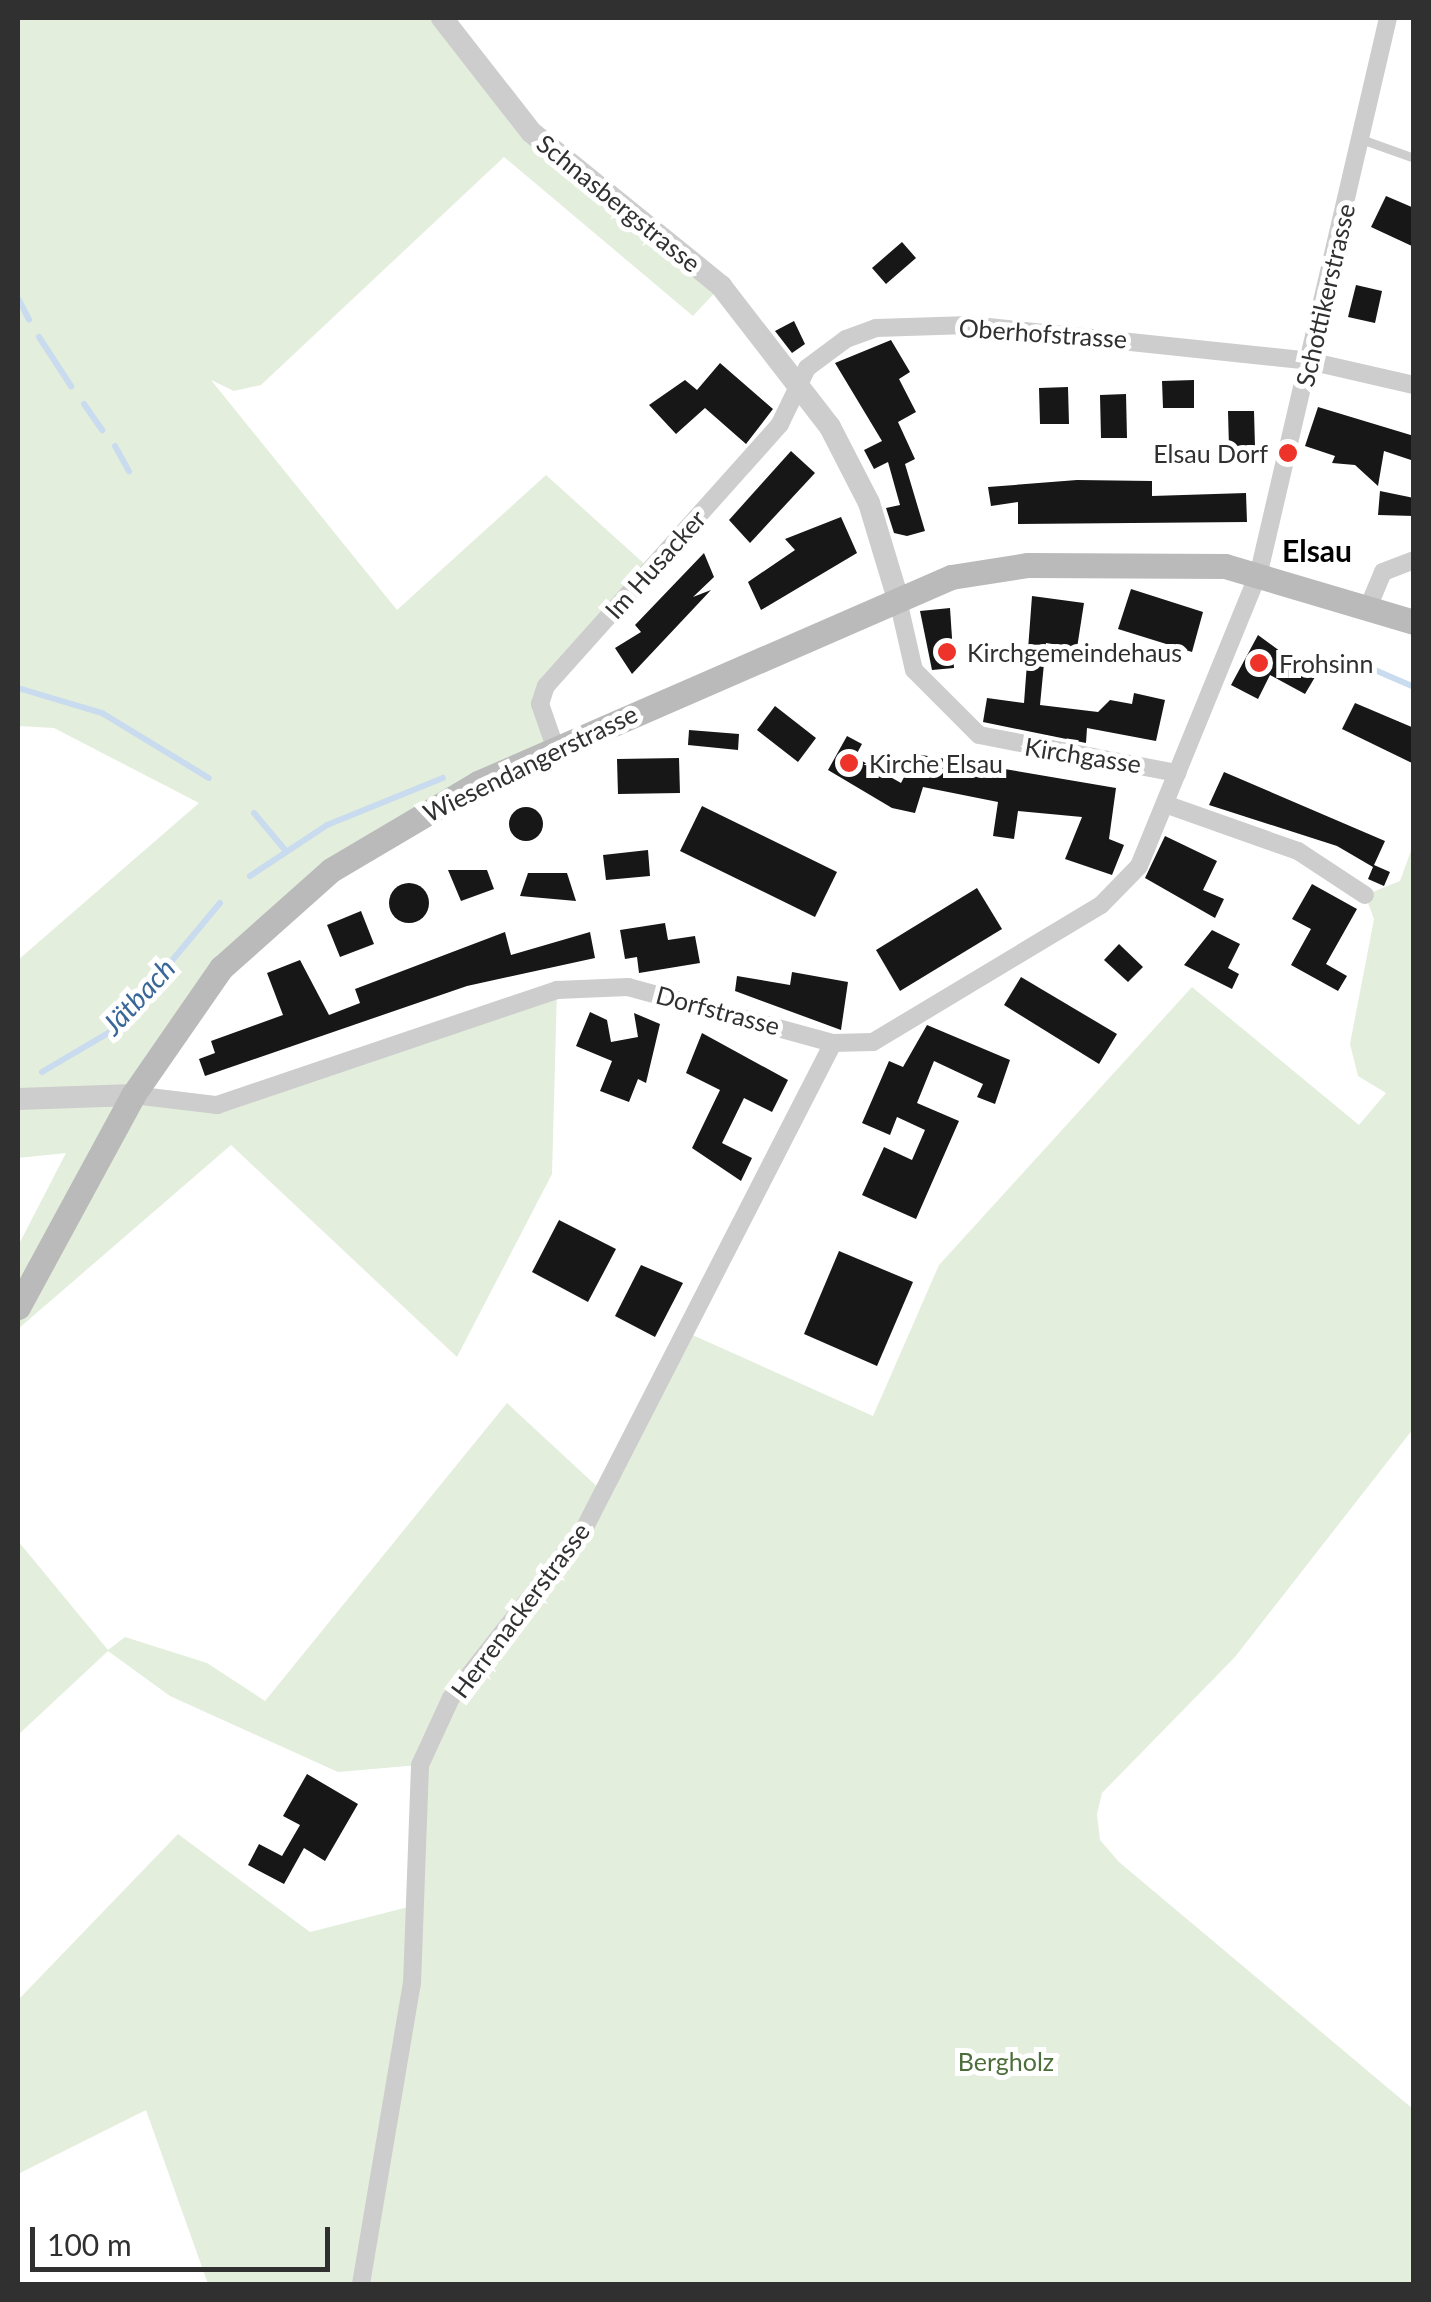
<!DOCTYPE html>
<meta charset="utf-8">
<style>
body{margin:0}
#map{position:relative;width:1431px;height:2302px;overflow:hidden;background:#fff;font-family:Lato,sans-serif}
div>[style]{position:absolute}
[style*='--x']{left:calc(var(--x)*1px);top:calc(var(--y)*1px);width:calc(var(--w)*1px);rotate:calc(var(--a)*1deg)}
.green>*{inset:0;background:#e4eedd}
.stream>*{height:6px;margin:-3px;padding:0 3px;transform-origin:3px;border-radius:3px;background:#c9dbee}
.building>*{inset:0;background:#171717}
.round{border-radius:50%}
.service>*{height:9px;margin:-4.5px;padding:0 4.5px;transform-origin:4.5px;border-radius:4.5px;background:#cdcdcd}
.minor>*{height:18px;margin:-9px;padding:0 9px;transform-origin:9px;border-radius:9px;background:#cdcdcd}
.tertiary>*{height:22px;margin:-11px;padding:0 11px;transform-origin:11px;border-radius:11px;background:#cdcdcd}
.secondary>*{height:25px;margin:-12.5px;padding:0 12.5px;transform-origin:12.5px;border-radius:12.5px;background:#bababa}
.dots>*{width:28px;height:28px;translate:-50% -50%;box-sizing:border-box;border:5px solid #fff;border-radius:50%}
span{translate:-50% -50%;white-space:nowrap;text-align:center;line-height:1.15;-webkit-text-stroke:10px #fff;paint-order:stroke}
.street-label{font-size:25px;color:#303030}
.poi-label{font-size:25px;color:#303030}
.right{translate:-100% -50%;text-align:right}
.left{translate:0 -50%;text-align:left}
.park-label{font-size:25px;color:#4c6e3a}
.water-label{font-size:28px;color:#396797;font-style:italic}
.quarter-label{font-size:30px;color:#000;font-weight:700}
.frame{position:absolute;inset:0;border:20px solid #303030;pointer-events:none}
.scale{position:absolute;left:30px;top:2227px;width:300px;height:45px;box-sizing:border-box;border:5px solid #303030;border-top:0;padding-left:12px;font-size:30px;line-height:35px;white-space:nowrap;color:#303030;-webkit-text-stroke:8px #fff;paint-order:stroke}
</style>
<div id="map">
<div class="green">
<i style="clip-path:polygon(18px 18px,442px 18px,487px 83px,721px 286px,693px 316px,504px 157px,261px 385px,234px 391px,211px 380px,397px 610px,546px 475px,650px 569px,546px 686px,555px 747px,268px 920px,134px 1094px,217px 1105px,557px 990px,552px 1174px,457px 1357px,231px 1145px,18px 1329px,18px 1246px,66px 1153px,18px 1158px,18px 960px,199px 803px,54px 728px,18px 726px)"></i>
<i style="clip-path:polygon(1413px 845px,1413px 1429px,1235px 1657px,1102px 1793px,1097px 1814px,1100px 1840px,1119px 1862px,1413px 2109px,1413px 2284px,208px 2284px,146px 2110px,18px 2174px,18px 2000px,178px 1834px,310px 1932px,420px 1904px,419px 1765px,338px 1772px,170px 1696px,108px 1651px,18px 1735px,18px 1541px,108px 1650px,125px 1637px,207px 1663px,265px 1701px,507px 1403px,603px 1492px,688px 1333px,873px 1416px,939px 1265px,1192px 987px,1359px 1125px,1386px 1093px,1358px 1076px,1350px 1044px,1374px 919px,1365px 895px,1400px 881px)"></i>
</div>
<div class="stream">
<i style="--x:19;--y:300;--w:22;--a:63"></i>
<i style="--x:39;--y:337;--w:59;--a:56.9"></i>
<i style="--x:84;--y:404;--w:32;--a:55"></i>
<i style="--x:115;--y:446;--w:29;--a:61"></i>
<i style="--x:1354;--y:661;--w:65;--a:23.4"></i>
<i style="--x:18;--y:688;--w:88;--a:16.6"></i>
<i style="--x:102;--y:713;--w:125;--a:31.3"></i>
<i style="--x:254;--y:813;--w:48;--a:50"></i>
<i style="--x:250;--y:876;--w:92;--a:-33.5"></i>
<i style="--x:327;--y:825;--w:125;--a:-22.1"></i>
<i style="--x:42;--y:1072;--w:85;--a:-30.5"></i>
<i style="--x:115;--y:1029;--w:164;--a:-50.2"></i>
</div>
<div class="building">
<i style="clip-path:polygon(1386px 196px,1414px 208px,1414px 247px,1371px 227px)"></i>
<i style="clip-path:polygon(902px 242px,916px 258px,886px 284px,872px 268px)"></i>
<i style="clip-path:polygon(1356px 285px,1382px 291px,1375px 323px,1348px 317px)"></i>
<i style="clip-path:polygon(794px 321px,805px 344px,792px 353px,775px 331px)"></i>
<i style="clip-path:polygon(891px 340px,910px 372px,899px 379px,916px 412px,898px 422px,915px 459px,905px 464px,925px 531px,907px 536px,894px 533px,886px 508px,900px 505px,888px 462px,874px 469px,864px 450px,882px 441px,835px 363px)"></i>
<i style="clip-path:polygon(720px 363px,773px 409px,746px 444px,705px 408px,676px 434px,649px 405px,685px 380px,697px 390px)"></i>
<i style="clip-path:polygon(1194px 380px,1194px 408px,1163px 408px,1162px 381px)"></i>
<i style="clip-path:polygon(1068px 387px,1069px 424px,1040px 424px,1039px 388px)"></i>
<i style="clip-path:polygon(1126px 394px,1127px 438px,1101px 438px,1100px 395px)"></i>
<i style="clip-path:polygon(1318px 407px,1414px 436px,1414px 461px,1384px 451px,1378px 486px,1355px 465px,1332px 463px,1335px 456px,1305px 446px)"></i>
<i style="clip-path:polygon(1228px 411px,1254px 411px,1255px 447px,1229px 448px)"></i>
<i style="clip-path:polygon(791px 451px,815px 473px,750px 543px,729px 520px)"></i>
<i style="clip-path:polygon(1077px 480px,1152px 481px,1152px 496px,1246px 493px,1247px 522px,1018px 524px,1018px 502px,991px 506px,988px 487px)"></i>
<i style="clip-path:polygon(1380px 491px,1414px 498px,1414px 516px,1378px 515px)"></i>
<i style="clip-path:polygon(841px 517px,857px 553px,761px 610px,748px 582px,795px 550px,785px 539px)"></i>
<i style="clip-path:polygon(704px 553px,714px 577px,693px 597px,711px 590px,632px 674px,615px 648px,641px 632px,635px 625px)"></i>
<i style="clip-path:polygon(1131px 589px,1203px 612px,1192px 652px,1118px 629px)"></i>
<i style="clip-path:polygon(1032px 596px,1084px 603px,1077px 648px,1046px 643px,1040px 705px,1098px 712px,1110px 700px,1132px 704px,1134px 693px,1165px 700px,1156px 741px,1087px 728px,1086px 743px,983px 722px,987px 698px,1024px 703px)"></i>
<i style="clip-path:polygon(950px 608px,954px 668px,932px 670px,920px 611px)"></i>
<i style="clip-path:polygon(1258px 635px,1315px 677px,1305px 694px,1270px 675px,1258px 699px,1231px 685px)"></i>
<i style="clip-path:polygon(1355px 703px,1414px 728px,1414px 764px,1342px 729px)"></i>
<i style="clip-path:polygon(775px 706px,816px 738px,798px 762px,757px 730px)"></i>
<i style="clip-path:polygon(689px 730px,739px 734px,738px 750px,688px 745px)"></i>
<i style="clip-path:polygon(847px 736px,862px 744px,855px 757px,901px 783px,916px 754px,1116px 788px,1109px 839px,1124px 845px,1112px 875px,1065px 859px,1082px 817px,1018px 811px,1014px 839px,993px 836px,998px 802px,923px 787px,915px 813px,892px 808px,828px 770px)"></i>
<i style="clip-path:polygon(679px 758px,680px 793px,618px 794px,617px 759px)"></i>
<i style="clip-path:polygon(1224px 772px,1385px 841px,1374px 865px,1390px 872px,1384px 886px,1368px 879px,1373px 867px,1337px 846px,1209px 805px)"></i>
<i style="clip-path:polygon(702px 806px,837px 872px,815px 917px,680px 851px)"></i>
<i class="round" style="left:509px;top:807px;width:34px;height:34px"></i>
<i style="clip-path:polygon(1165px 836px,1217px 861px,1203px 890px,1224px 899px,1215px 918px,1145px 878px)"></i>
<i style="clip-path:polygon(648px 850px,650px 876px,606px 880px,603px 855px)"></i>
<i style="clip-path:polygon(448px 870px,487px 870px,494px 889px,461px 901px)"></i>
<i style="clip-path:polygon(528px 873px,567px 873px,576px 901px,520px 896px)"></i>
<i class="round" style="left:389px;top:883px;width:40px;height:40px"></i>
<i style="clip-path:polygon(1312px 884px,1357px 909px,1326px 964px,1347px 976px,1338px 991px,1291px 965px,1311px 929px,1292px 919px)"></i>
<i style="clip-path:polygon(977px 888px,1002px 929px,900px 991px,876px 950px)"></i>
<i style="clip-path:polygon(361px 911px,374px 944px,340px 957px,327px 925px)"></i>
<i style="clip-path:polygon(665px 923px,668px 940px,695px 936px,700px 963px,639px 973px,637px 957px,625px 959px,620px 930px)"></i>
<i style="clip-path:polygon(1212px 930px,1240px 944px,1228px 968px,1239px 974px,1232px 989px,1184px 965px)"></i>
<i style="clip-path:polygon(505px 932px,511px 955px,590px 932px,595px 958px,467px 986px,205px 1076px,199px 1059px,215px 1053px,211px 1041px,283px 1015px,267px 973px,300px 960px,329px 1015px,360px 1003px,355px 989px)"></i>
<i style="clip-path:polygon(1119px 944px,1143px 967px,1128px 982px,1104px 960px)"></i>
<i style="clip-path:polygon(792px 972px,848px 982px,841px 1030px,735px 991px,737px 976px,790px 985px)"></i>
<i style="clip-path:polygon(1021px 977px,1117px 1034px,1099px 1064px,1004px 1005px)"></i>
<i style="clip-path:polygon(590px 1012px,607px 1020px,611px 1042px,638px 1037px,634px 1013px,660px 1024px,646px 1083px,638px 1079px,629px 1102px,600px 1091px,612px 1061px,576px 1046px)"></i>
<i style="clip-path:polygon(927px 1025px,1010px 1060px,995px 1104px,977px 1097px,983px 1084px,934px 1061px,917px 1103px,959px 1121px,916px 1219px,862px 1195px,884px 1147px,912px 1160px,925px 1130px,897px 1117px,890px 1135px,862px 1123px,889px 1061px,903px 1067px)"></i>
<i style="clip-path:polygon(702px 1033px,788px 1080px,772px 1112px,744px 1098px,722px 1143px,752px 1158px,741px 1181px,692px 1148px,720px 1090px,686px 1073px)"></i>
<i style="clip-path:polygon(559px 1220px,616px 1249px,588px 1302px,532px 1272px)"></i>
<i style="clip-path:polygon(839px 1251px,913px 1282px,877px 1366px,804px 1334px)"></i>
<i style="clip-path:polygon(641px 1265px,683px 1283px,655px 1337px,615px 1316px)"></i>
<i style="clip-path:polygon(307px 1774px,358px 1804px,325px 1861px,304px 1848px,284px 1884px,248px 1865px,259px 1844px,282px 1856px,300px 1825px,283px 1816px)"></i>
</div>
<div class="service">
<i style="--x:1361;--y:139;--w:56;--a:19.7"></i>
</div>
<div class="minor">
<i style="--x:897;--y:596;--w:76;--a:77.1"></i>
<i style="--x:914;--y:670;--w:92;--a:45"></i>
<i style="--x:979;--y:735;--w:202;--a:10.9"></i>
<i style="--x:1367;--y:610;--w:41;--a:-67.2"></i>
<i style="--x:1383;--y:572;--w:33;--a:-21"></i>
<i style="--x:555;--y:747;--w:46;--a:-109.2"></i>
<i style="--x:540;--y:704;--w:19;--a:-72"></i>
<i style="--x:546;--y:686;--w:351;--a:-48.2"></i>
<i style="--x:780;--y:424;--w:62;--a:-64.3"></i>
<i style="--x:807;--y:368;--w:49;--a:-36.6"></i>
<i style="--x:846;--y:339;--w:32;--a:-20"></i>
<i style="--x:876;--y:328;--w:93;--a:-1.8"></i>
<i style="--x:969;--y:325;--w:342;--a:6"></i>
<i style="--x:1309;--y:361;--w:108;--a:12.9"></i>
<i style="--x:1165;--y:804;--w:141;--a:19.5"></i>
<i style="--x:1298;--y:851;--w:80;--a:33.3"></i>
<i style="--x:133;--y:1095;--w:85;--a:6.8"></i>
<i style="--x:217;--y:1105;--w:359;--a:-18.7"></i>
<i style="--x:557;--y:990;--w:71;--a:-2.4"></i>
<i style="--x:628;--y:987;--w:213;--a:15.3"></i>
<i style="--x:833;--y:1043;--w:40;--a:-1.4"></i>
<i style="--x:873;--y:1042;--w:266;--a:-31"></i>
<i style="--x:1101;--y:905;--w:54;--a:-45.7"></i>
<i style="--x:1139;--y:866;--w:318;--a:-67.8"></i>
<i style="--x:1259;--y:572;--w:569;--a:-76.89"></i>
<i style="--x:361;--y:2284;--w:304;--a:-80.4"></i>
<i style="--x:412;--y:1984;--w:219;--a:-87.9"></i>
<i style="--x:420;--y:1765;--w:74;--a:-65.2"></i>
<i style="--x:451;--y:1698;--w:215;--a:-51.8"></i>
<i style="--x:584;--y:1529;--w:546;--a:-62.87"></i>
</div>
<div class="tertiary">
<i style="--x:442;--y:18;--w:145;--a:52"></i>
<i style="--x:531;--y:132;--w:245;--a:39"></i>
<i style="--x:721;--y:286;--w:178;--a:52.3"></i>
<i style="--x:830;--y:427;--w:85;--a:62.8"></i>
<i style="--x:869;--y:503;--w:97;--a:73.2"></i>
<i style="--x:18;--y:1099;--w:115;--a:-2"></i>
</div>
<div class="secondary">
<i style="--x:18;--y:1307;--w:241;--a:-61.5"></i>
<i style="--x:133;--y:1095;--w:155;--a:-55.3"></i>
<i style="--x:221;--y:968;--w:147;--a:-41.7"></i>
<i style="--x:331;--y:870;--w:171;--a:-30.6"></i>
<i style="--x:478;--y:783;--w:516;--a:-23.53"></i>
<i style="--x:951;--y:577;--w:78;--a:-8.9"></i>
<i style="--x:1028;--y:565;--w:197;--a:0.3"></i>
<i style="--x:1225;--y:566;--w:197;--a:16.5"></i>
</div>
<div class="dots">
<i style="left:1288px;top:453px;background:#ee342a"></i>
<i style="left:947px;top:652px;background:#ee342a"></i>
<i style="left:1259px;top:663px;background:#ee342a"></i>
<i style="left:849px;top:763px;background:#ee342a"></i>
</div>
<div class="street-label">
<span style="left:619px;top:203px;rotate:39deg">Schnasbergstrasse</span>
<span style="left:1325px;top:295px;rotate:-77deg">Schottikerstrasse</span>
<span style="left:1043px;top:333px;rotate:4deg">Oberhofstrasse</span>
<span style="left:655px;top:564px;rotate:-48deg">Im Husacker</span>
<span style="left:1083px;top:755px;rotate:9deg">Kirchgasse</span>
<span style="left:530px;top:763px;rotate:-26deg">Wiesendangerstrasse</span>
<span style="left:718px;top:1010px;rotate:15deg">Dorfstrasse</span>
<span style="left:520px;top:1610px;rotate:-53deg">Herrenackerstrasse</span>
</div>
<div class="poi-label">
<span class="right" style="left:1268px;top:453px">Elsau Dorf</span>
<span class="left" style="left:967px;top:652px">Kirchgemeindehaus</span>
<span class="left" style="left:1279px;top:663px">Frohsinn</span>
<span class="left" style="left:869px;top:763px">Kirche Elsau</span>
</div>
<div class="park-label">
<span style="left:1006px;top:2061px">Bergholz</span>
</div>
<div class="water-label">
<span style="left:138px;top:996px;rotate:-47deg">Jätbach</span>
</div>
<div class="quarter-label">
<span style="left:1317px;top:550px">Elsau</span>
</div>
<div class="frame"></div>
<div class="scale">100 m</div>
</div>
